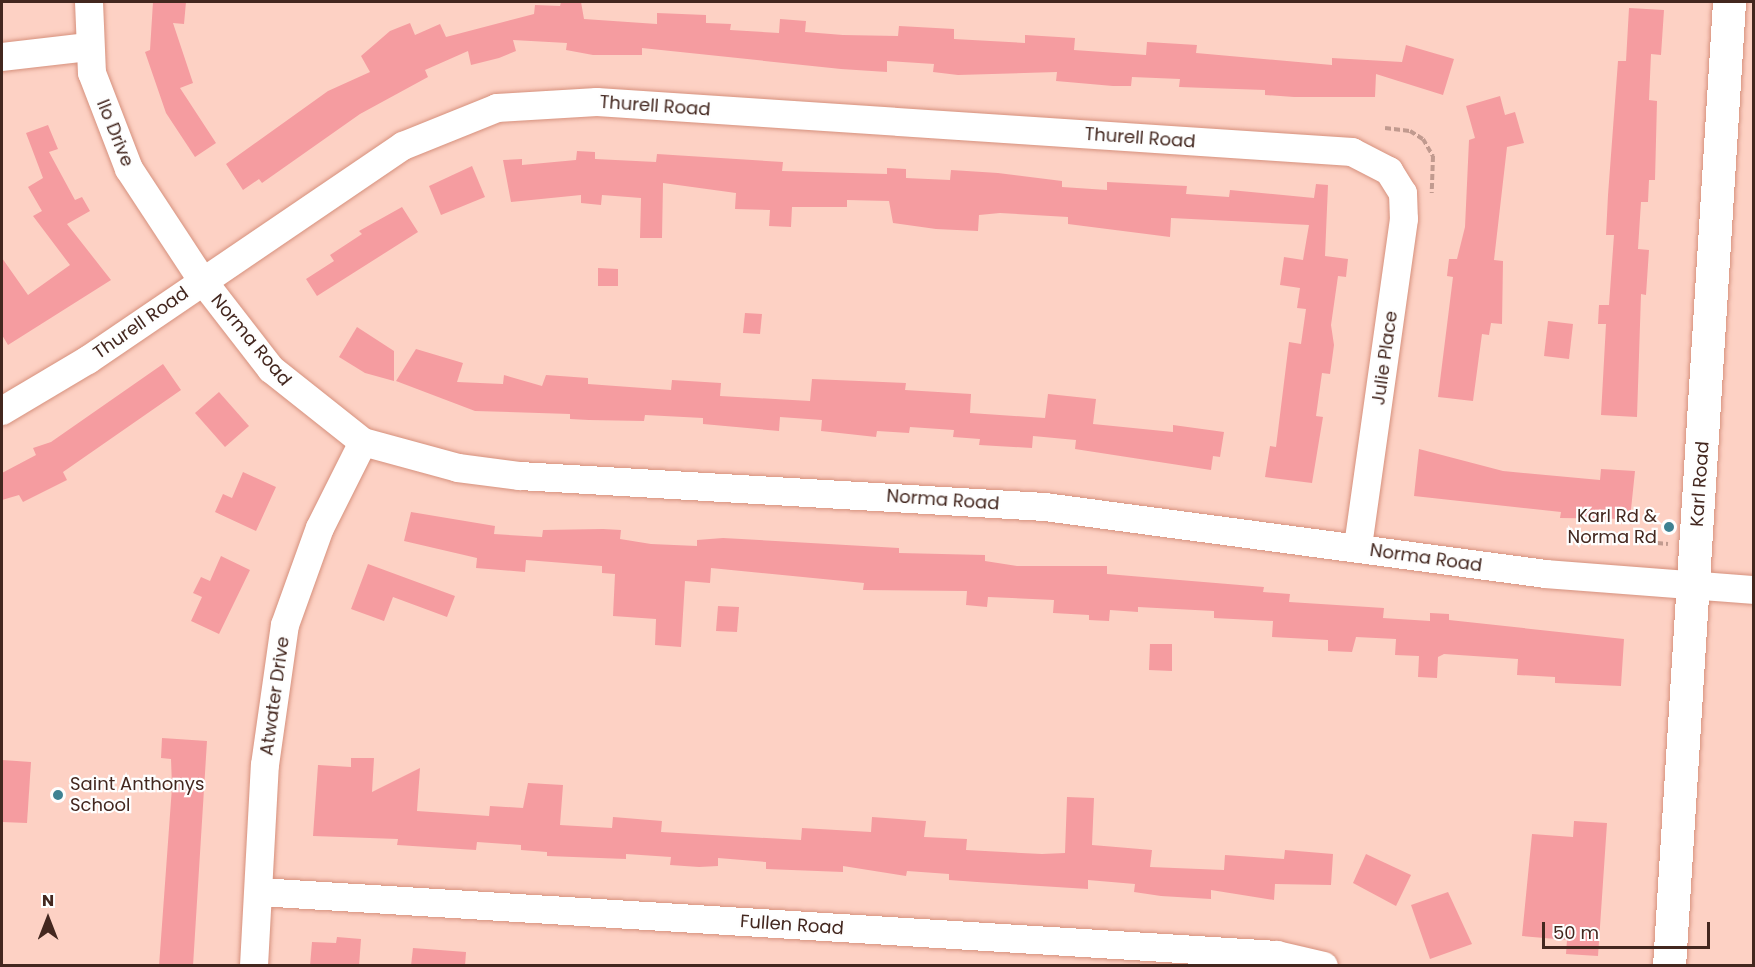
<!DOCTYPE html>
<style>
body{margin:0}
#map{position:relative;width:1755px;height:967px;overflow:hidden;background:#fdd1c4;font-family:Poppins,sans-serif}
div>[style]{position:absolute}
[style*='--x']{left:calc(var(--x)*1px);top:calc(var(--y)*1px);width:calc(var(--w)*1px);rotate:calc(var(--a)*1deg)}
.building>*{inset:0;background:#f59ca0}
.path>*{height:4px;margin-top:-2px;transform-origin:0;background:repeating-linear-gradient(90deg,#c19a8f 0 6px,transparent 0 9px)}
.roads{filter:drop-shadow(0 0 2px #d6917d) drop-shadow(0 0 2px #d6917d)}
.minor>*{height:28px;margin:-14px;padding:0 14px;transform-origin:14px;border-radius:14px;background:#fff}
.major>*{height:33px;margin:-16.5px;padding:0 16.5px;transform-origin:16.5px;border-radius:16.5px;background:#fff}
.dots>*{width:16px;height:16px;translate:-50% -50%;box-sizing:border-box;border:3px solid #fefefe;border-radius:50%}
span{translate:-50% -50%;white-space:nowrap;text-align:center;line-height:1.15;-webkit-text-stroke:4.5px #fefefe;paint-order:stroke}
.street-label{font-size:18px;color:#43271f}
.poi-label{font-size:18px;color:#43271f}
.right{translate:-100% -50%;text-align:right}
.left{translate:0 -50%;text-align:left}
.frame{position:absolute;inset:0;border:3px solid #43271f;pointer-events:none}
.north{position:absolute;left:18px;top:889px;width:60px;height:60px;-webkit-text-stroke:4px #fefefe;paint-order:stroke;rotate:0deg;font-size:16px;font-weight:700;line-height:24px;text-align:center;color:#43271f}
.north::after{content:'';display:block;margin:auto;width:21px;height:27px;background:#43271f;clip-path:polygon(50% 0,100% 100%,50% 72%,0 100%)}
.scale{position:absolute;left:1542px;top:922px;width:168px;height:27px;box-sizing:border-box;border:3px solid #43271f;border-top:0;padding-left:8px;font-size:18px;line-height:21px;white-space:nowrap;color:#43271f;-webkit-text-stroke:4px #fefefe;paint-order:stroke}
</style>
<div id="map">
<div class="building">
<i style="clip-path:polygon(153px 2px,186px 2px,184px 24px,173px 23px,193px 83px,180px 88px,216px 143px,195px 157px,166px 113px,145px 52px,150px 50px)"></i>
<i style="clip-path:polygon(561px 2px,581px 2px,584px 19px,657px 24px,657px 13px,706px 15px,706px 23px,731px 24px,730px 30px,779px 33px,780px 19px,806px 21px,805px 32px,843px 35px,898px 36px,899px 26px,954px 29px,954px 39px,1025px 43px,1025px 35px,1075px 38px,1074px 50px,1146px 55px,1147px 42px,1197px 45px,1196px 53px,1332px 65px,1332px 58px,1402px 62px,1406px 45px,1454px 59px,1443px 95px,1376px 74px,1375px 97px,1294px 97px,1265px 95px,1265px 90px,1179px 87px,1180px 79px,1132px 77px,1131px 86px,1113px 86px,1056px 81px,1057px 72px,958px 75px,933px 72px,934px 64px,887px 61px,887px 72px,841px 69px,642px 48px,642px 55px,593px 55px,566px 50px,567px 43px,513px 40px,516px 51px,499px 58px,471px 65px,468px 51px,425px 70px,428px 77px,360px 114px,262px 183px,259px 179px,243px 190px,226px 164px,328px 91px,370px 72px,361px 56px,390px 31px,410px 23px,415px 35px,440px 24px,446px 37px,534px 14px,535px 5px,560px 6px)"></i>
<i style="clip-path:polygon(1629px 8px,1664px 10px,1661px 55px,1651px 54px,1649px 100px,1657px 101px,1655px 180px,1649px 180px,1648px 202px,1641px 202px,1638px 249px,1649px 250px,1646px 295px,1641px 294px,1637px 417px,1601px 415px,1606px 324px,1598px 324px,1599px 305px,1609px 305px,1614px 235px,1606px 235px,1608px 195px,1618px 61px,1626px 61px)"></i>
<i style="clip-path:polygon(1500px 96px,1505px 115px,1515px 112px,1524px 143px,1507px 147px,1494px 260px,1503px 261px,1502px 324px,1491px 323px,1489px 335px,1482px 334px,1473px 401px,1438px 397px,1453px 277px,1447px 276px,1449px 259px,1457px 259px,1465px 227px,1469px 140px,1475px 138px,1466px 106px)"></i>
<i style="clip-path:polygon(48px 125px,58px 149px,49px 152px,75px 200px,82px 197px,90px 211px,67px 224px,111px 280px,8px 345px,2px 335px,2px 258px,28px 295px,70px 265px,33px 216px,42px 211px,28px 187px,43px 178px,26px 133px)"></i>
<i style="clip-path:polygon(577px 151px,595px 152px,595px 159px,656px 162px,657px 154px,783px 162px,782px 171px,887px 174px,887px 168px,906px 169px,906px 178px,950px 180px,951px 170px,998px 173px,1062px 181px,1062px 187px,1107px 190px,1107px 182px,1187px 186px,1186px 194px,1229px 197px,1230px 190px,1314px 198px,1316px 184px,1328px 185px,1325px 256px,1348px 259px,1346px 277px,1338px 276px,1331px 325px,1334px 345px,1330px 374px,1322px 373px,1316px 416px,1323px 417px,1312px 483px,1265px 477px,1270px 446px,1276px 447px,1289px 342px,1301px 344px,1306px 309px,1297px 308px,1300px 288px,1280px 285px,1284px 257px,1303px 260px,1309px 225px,1171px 218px,1170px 237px,1068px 224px,1068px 217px,1000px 213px,979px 215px,978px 231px,936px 229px,893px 223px,889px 201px,847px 200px,847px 207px,792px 207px,791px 227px,769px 226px,770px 210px,735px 209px,736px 193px,663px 183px,662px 238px,640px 238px,641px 198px,602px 195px,601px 205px,581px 203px,581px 195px,511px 202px,503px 160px,522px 159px,522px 165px,576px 160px)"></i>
<i style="clip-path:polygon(472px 166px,485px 197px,441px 215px,429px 186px)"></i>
<i style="clip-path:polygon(402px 207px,418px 232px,317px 296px,306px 279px,334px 261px,330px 255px,362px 234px,359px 231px)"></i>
<i style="clip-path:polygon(598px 268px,618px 269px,618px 286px,598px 286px)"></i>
<i style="clip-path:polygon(745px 313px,762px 314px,760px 334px,743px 333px)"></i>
<i style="clip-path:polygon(1548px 321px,1573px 324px,1569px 359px,1544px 356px)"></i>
<i style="clip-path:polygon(357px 327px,394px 351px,394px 381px,365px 373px,339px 357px)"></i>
<i style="clip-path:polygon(416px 349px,463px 363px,457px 382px,503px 384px,504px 375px,542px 386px,546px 375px,588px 378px,588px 384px,671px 390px,672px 380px,721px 383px,720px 396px,810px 401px,812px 379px,906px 383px,905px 390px,971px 394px,970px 413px,1045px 418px,1048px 394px,1096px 399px,1093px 424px,1173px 432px,1173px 425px,1224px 432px,1220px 457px,1213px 456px,1211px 470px,1075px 449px,1076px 440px,1033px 436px,1032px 448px,979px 445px,980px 439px,953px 437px,954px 430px,910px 427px,909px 433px,877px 431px,876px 437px,821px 431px,822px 420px,780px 417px,779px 431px,703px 424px,703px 418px,645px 415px,644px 421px,589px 420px,570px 419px,570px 414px,475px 411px,396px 381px)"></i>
<i style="clip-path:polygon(163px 364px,181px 390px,63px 472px,67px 480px,23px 502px,19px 495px,2px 500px,2px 473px,36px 455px,33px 448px,51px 442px)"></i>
<i style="clip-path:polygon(219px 392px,249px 426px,225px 447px,195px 413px)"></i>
<i style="clip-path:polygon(1419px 449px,1503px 471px,1600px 480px,1601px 469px,1635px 471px,1630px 519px,1560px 518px,1561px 512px,1414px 496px)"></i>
<i style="clip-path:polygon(243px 472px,276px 487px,256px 531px,215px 512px,223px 494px,232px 498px)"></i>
<i style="clip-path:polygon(411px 512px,495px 526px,494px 534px,542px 537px,543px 530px,603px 529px,621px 530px,620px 539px,651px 544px,697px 546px,697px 540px,723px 538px,899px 548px,899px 553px,985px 555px,985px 561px,1017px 566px,1107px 566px,1107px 574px,1264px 587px,1263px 592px,1290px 594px,1289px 602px,1384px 608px,1383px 618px,1430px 621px,1430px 613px,1449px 614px,1449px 620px,1624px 639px,1621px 686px,1555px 683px,1555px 677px,1517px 675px,1518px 659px,1444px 654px,1438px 657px,1437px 678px,1418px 677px,1419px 656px,1395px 655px,1396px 639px,1356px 637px,1352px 652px,1328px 651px,1328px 640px,1272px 637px,1273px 621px,1214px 618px,1214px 611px,1138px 607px,1138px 612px,1110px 610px,1109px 621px,1089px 620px,1089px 615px,1053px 613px,1054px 600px,988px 597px,987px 607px,966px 605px,967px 591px,863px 590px,864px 583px,711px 568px,710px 583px,685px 581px,681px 647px,655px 645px,656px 619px,613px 616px,615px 574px,602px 573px,602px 566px,526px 560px,525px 572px,476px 568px,477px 558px,404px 541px)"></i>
<i style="clip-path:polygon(221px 556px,250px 570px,219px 634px,191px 621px,202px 597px,193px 593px,201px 577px,210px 581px)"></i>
<i style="clip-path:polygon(368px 564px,455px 596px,447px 617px,393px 597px,384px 621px,351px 609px)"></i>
<i style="clip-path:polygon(718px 606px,739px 607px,737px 632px,716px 631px)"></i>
<i style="clip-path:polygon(1150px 644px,1172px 644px,1172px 671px,1149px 670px)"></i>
<i style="clip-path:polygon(162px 738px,207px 741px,193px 966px,159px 966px,172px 787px,171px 759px,161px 758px)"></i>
<i style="clip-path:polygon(351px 758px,374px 758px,372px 792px,420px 768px,417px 811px,489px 816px,490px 806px,523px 808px,528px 783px,563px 785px,560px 825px,612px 828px,613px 817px,662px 821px,661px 832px,801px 840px,802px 828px,871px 832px,872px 817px,926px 821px,924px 837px,967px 839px,966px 850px,1042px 854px,1065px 853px,1067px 797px,1094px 798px,1092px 845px,1152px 850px,1150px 867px,1224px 870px,1225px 855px,1284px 859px,1285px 850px,1333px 854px,1331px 885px,1275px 884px,1274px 900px,1211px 890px,1211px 899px,1161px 896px,1134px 892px,1135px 884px,1088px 880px,1088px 889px,977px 882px,949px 880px,949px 874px,907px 871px,906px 876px,843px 866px,843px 872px,766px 869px,766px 862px,718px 858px,718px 866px,699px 867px,670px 865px,671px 857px,626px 854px,626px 859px,547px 856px,547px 852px,521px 850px,521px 845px,477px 842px,476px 850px,397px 845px,398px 839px,313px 836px,318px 765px,351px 767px)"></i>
<i style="clip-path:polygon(2px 760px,31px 762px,27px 823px,2px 822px)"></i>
<i style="clip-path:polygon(1574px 821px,1607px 823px,1598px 956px,1566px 954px,1567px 940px,1522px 936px,1532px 834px,1573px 837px)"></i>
<i style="clip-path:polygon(1366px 854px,1411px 875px,1396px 906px,1353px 883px)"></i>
<i style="clip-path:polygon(1448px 892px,1472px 944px,1430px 959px,1411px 905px)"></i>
<i style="clip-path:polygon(337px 937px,361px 939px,359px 966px,310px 966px,312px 942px,336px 943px)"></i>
<i style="clip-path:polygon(413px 948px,466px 952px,465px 966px,411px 966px)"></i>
</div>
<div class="path">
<i style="--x:1385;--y:128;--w:25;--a:7"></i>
<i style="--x:1410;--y:131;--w:15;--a:32"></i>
<i style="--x:1423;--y:139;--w:20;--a:60"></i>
<i style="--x:1433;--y:156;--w:37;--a:92"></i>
<i style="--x:1657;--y:543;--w:11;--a:5"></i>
</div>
<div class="roads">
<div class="minor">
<i style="--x:89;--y:2;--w:71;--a:87.6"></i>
<i style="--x:92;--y:73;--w:103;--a:68.9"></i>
<i style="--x:129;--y:169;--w:133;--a:56.7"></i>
<i style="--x:202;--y:280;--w:113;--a:52.2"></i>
<i style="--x:271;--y:369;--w:117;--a:38.4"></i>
<i style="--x:363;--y:442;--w:98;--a:15.3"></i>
<i style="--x:458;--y:468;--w:63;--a:7.4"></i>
<i style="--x:520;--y:476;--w:526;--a:3.38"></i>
<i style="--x:1045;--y:507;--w:505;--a:7.62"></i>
<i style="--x:1546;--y:574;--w:209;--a:4.4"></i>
<i style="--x:2;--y:57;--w:88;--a:-6.6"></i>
<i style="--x:2;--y:411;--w:100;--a:-30.7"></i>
<i style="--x:88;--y:360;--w:381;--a:-34.2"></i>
<i style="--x:403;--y:146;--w:101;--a:-22"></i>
<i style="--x:497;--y:108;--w:100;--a:-3.4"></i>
<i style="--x:597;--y:102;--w:757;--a:3.79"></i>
<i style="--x:1352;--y:152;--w:42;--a:27.2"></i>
<i style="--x:1389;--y:171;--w:26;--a:58"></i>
<i style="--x:1403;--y:193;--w:26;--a:88"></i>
<i style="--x:1404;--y:219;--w:332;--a:98"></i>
<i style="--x:259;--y:892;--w:1020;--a:3.54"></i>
<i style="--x:1277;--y:955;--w:48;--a:13.2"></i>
<i style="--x:254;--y:966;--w:201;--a:-86.9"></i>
<i style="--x:265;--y:765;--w:141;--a:-81.9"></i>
<i style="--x:285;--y:625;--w:103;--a:-70.2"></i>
<i style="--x:320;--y:528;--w:96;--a:-63.4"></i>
</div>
<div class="major">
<i style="--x:1669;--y:966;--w:966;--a:-86.44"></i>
</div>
</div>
<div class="dots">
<i style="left:1669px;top:527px;background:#3e8192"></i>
<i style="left:58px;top:795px;background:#3e8192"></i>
</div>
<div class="street-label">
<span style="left:655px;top:106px;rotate:4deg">Thurell Road</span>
<span style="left:115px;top:133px;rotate:68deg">Ilo Drive</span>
<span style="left:1140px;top:138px;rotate:4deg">Thurell Road</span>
<span style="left:141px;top:323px;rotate:-35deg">Thurell Road</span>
<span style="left:251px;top:340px;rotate:50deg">Norma Road</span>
<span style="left:1385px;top:358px;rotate:-82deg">Julie Place</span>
<span style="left:1700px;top:484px;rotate:-86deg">Karl Road</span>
<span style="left:943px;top:500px;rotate:4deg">Norma Road</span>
<span style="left:1426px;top:558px;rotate:8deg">Norma Road</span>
<span style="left:275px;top:696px;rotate:-82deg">Atwater Drive</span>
<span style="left:792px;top:925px;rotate:4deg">Fullen Road</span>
</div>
<div class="poi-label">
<span class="right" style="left:1657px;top:527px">Karl Rd &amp;<br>Norma Rd</span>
<span class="left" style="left:70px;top:795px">Saint Anthonys<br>School</span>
</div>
<div class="frame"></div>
<div class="north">N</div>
<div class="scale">50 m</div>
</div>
